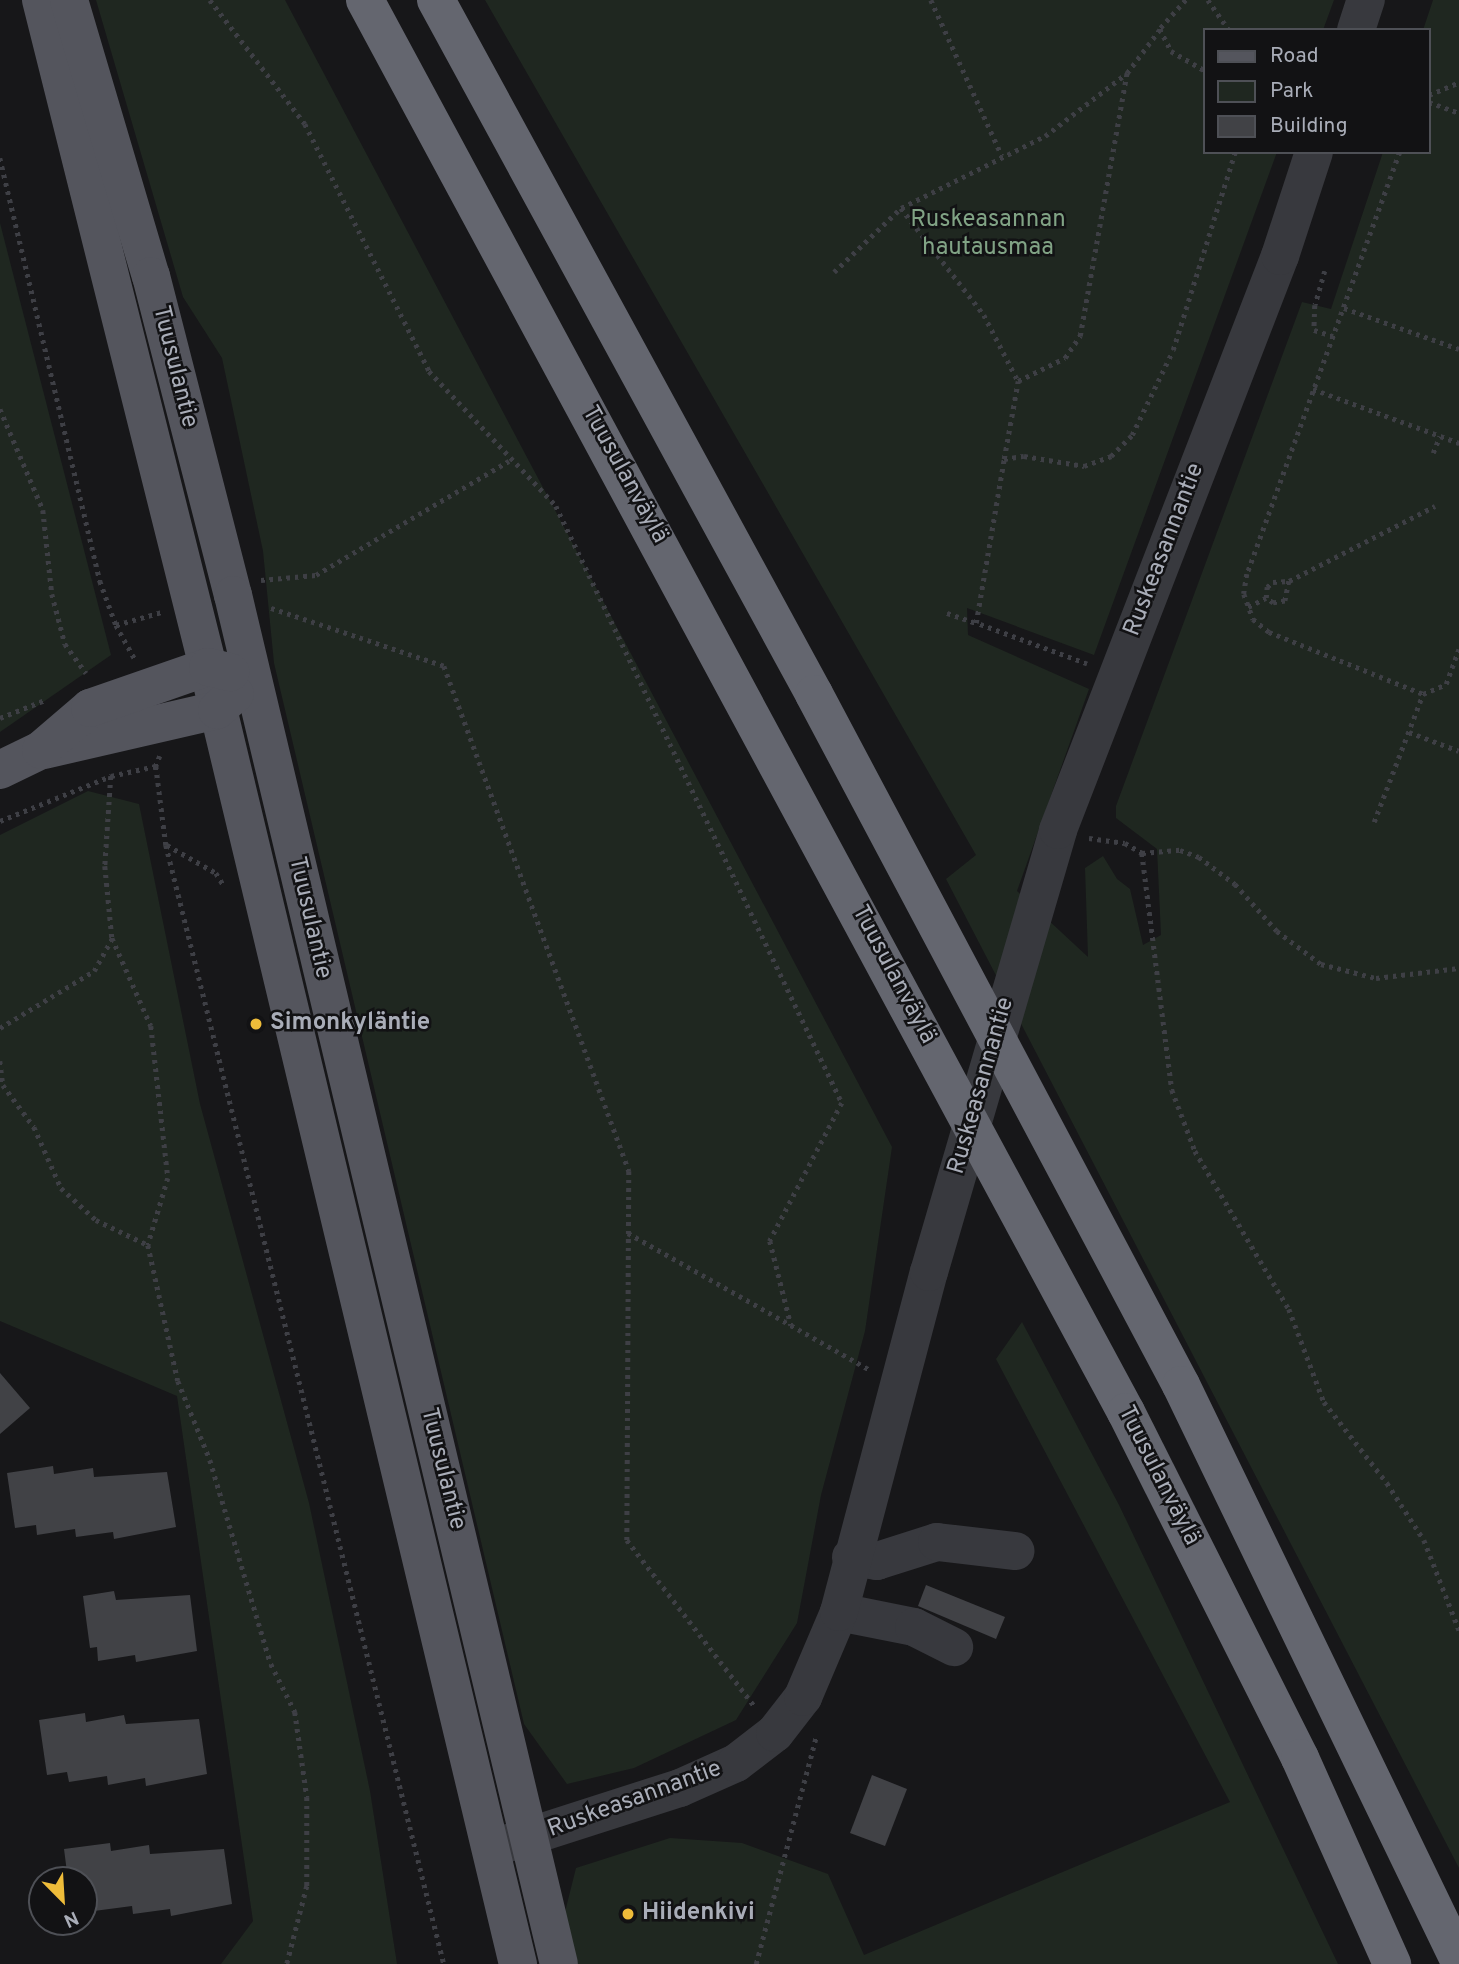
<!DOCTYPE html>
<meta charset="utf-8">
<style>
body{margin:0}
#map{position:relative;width:1459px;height:1964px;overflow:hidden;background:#171719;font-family:Overpass,sans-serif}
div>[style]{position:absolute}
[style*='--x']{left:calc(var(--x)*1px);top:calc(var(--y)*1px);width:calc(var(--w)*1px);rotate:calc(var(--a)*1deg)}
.green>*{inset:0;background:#1f2720}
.building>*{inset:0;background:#414246}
.path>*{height:4.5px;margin-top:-2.25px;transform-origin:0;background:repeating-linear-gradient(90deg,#3e3f45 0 3.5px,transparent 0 8.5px)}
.minor>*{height:38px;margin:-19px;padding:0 19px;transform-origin:19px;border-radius:19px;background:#38393e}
.major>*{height:38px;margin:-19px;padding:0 19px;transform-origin:19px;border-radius:19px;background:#54555d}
.highway>*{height:38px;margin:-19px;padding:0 19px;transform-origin:19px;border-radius:19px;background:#64666f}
.dots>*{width:19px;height:19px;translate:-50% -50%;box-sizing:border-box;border:4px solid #121214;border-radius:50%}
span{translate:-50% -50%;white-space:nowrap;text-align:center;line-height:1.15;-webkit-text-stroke:5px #121214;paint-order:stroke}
.park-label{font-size:24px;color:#81a385}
.street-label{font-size:24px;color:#a9adb8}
.poi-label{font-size:24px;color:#a9adb8;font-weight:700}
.left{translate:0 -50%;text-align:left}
.legend{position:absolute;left:1203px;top:28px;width:228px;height:126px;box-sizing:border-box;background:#121214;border:2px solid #4e5056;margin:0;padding:9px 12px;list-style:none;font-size:21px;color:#a9adb8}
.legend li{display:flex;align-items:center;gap:14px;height:35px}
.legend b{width:35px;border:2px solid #4e5056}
.north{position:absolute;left:28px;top:1866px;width:70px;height:70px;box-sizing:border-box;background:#121214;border:2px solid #4e5056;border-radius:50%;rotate:156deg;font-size:19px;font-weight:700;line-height:28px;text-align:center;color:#a9adb8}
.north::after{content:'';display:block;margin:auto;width:24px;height:32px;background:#eebc3a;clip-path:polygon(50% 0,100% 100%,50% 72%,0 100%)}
</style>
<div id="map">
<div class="green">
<i style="clip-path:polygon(96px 0,285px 0,892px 1147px,865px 1331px,821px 1495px,797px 1623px,736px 1720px,634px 1768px,567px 1784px,524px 1724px,274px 663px,263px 551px,222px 358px,183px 297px)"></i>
<i style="clip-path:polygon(485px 0,1334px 0,1323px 30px,1205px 30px,1205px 152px,1277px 152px,1094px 655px,967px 608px,968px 635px,1089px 689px,1017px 891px,1088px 957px,1085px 868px,1103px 856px,1117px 879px,1130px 889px,1143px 945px,1161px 935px,1157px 849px,1116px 818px,1116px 806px,1302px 302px,1331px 309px,1383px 152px,1429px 152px,1429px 30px,1423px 30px,1433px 0,1459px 0,1459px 1868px,946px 879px,976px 855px)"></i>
<i style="clip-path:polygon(0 223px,111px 655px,0 732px)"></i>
<i style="clip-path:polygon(88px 791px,139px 804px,200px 1104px,309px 1503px,370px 1791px,397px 1964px,221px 1964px,253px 1921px,177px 1396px,0 1321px,0 835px)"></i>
<i style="clip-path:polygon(1022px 1322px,1119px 1505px,1338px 1964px,572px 1964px,561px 1928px,576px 1868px,670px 1838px,742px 1843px,828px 1874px,864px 1955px,1230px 1802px,996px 1359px)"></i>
</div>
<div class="building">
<i style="clip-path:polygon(0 1373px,30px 1408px,0 1434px)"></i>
<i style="clip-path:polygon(53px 1466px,54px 1474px,93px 1468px,94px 1477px,167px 1472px,176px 1527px,114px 1539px,113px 1532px,76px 1537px,75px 1529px,37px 1535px,36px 1525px,15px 1528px,7px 1473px)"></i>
<i style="clip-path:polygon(926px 1585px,1005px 1617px,996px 1639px,918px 1606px)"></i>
<i style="clip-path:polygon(114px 1591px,116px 1600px,190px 1595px,197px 1651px,136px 1662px,135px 1655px,98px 1661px,97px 1647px,90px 1648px,83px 1596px)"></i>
<i style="clip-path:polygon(85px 1713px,86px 1722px,124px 1715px,126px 1724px,199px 1719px,207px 1774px,146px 1786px,145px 1778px,108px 1785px,107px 1776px,69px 1782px,67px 1772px,47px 1775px,39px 1720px)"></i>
<i style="clip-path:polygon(872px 1775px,907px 1789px,885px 1846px,850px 1833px)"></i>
<i style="clip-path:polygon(110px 1843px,111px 1851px,149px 1845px,150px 1854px,224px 1849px,232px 1904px,171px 1916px,170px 1909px,133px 1914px,132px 1906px,94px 1911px,92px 1902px,84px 1903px,84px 1880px,68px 1880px,64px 1849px)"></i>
</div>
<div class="path">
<i style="--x:210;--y:0;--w:156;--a:52.5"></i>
<i style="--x:305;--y:124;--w:276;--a:63.3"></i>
<i style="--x:429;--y:371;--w:185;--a:46.7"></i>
<i style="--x:556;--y:506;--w:662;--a:64.4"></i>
<i style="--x:842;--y:1103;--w:156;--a:117.6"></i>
<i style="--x:770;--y:1241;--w:87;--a:76"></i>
<i style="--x:931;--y:0;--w:171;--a:65.5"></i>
<i style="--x:1186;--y:0;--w:39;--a:132"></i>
<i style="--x:1160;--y:29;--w:25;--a:63"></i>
<i style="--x:1171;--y:51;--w:39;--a:30"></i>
<i style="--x:1208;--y:0;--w:37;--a:55"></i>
<i style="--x:1429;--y:95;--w:33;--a:-23"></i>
<i style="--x:1429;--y:102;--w:32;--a:20"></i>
<i style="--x:1400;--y:152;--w:449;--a:109.9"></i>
<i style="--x:1247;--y:574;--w:20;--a:99"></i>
<i style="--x:1244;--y:594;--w:27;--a:70"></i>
<i style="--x:1253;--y:619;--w:21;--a:39"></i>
<i style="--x:1269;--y:632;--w:166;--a:21.9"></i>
<i style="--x:0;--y:158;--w:435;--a:76.7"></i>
<i style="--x:100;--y:581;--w:47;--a:70"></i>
<i style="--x:116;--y:625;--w:39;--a:61"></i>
<i style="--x:901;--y:208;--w:161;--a:-26.6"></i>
<i style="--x:1045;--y:136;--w:103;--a:-37.5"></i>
<i style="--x:1325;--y:271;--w:35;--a:106"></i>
<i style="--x:1315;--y:305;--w:25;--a:92"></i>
<i style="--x:1314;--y:330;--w:20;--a:18"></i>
<i style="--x:834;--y:272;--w:93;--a:-43.7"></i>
<i style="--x:901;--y:208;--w:135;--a:52.2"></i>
<i style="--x:984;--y:315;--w:74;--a:62.7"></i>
<i style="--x:1344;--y:308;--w:122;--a:19.6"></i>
<i style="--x:1313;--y:389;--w:156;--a:20.3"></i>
<i style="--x:0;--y:409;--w:110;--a:66.9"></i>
<i style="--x:43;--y:510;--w:84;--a:83.9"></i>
<i style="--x:52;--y:594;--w:52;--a:75.4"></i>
<i style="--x:65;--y:644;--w:36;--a:54"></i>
<i style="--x:1433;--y:453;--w:18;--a:-68"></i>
<i style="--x:1004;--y:459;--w:79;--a:-79.8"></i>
<i style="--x:1018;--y:381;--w:52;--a:-26.1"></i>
<i style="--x:1065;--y:358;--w:27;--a:-56"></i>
<i style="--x:1080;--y:336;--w:267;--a:-79.9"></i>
<i style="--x:1127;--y:73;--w:55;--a:-53.1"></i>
<i style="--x:261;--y:580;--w:55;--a:-5.2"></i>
<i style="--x:316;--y:575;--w:224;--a:-30.6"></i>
<i style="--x:1289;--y:581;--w:20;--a:101"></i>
<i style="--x:1285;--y:601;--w:12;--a:171"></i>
<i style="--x:1273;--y:603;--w:9;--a:-144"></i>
<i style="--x:1266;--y:598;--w:11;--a:-85"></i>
<i style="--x:1267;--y:587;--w:8;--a:-40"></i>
<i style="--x:1273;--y:582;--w:16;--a:-4"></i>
<i style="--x:1289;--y:581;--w:164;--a:-27.2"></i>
<i style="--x:1248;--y:607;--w:20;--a:-27"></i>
<i style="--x:271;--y:608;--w:182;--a:18.5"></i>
<i style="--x:444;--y:666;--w:538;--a:69.88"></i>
<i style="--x:629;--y:1171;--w:369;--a:90.3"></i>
<i style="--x:627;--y:1540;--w:210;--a:52.5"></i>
<i style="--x:947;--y:613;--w:31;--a:19"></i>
<i style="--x:116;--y:625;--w:48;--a:-15.8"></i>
<i style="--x:1087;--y:664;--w:118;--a:-159.7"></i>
<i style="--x:976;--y:623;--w:166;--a:-80.3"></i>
<i style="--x:1004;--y:459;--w:20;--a:-9"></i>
<i style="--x:1024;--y:456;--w:61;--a:9.5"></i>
<i style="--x:1084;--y:466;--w:29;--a:-20"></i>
<i style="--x:1111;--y:456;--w:30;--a:-45"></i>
<i style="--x:1132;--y:435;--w:94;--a:-64.2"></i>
<i style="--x:1173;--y:350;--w:207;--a:-72.6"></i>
<i style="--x:0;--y:718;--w:48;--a:-21.8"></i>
<i style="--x:1409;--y:732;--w:53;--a:20.8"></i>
<i style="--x:160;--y:756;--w:11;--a:112"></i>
<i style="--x:156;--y:766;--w:80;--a:82.8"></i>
<i style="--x:166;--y:845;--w:1153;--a:76.05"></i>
<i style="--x:111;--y:776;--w:90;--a:93.8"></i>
<i style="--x:105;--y:866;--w:72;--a:84.4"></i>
<i style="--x:112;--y:938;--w:96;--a:66.1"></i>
<i style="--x:151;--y:1026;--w:153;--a:83.6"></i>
<i style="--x:168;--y:1178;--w:70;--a:106.6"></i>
<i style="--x:148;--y:1245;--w:139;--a:77.6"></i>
<i style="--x:178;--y:1381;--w:85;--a:67.9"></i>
<i style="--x:210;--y:1460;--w:213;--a:73.4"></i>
<i style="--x:271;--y:1664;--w:54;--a:63.4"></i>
<i style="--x:295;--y:1712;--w:86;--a:82"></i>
<i style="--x:307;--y:1797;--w:89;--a:90"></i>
<i style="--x:307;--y:1886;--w:81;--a:104.4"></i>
<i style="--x:0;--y:821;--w:120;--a:-22.1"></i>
<i style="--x:111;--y:776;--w:46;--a:-12.5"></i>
<i style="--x:1374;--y:822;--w:137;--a:-69.1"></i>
<i style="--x:1423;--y:694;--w:25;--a:-23"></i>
<i style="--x:1446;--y:684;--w:37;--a:-70"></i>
<i style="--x:1089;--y:838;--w:36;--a:8"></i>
<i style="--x:1125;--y:843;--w:20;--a:30"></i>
<i style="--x:1142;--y:853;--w:38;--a:-5"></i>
<i style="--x:1180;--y:850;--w:20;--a:20"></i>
<i style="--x:1199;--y:857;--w:45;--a:36.9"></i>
<i style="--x:1235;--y:884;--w:63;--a:48.2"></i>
<i style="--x:1277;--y:931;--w:55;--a:36.9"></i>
<i style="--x:1321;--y:964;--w:57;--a:14.3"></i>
<i style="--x:1376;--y:978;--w:84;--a:-6.9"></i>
<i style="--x:167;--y:845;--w:56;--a:29.7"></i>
<i style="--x:216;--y:873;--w:15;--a:58"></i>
<i style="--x:1142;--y:853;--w:239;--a:82.8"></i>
<i style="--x:1172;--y:1090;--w:65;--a:69.3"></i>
<i style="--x:1195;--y:1151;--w:184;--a:59.3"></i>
<i style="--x:1289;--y:1309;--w:99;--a:69.4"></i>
<i style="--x:1324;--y:1402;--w:103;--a:52.1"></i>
<i style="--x:1387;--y:1483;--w:68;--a:57"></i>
<i style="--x:1424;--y:1540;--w:97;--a:68.7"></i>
<i style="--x:0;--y:1028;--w:110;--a:-31.2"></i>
<i style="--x:94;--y:971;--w:38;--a:-61"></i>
<i style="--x:0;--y:1061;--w:24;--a:83"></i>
<i style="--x:3;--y:1085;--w:52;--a:53.6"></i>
<i style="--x:34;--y:1127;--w:67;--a:66.1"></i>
<i style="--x:61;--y:1188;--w:47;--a:42.4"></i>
<i style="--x:96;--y:1220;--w:58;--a:25.7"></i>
<i style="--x:628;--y:1233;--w:278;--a:29.5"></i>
<i style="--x:756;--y:1964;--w:235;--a:-75.2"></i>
</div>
<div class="minor">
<i style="--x:1356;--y:30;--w:32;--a:-72"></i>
<i style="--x:851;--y:1557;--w:26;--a:9"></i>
<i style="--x:877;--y:1561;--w:63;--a:-17.6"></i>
<i style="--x:937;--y:1542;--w:79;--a:6.6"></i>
<i style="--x:839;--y:1612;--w:76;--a:11.3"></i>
<i style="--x:914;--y:1627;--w:45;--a:26.6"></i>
<i style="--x:496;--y:1847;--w:193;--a:-17.8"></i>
<i style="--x:680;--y:1788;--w:61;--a:-24.1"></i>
<i style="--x:736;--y:1763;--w:49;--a:-37.6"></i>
<i style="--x:775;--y:1733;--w:46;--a:-52.1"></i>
<i style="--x:803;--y:1697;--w:92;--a:-67"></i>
<i style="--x:839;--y:1612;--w:352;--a:-75.2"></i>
<i style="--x:929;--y:1272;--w:460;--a:-73.7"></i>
<i style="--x:1058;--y:830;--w:615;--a:-68.86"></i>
<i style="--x:1280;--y:256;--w:109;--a:-71.9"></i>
</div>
<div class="major">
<i style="--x:41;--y:0;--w:688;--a:75.94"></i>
<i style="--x:208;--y:667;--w:1334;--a:76.56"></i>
<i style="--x:69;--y:0;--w:288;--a:73.5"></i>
<i style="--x:151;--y:276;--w:329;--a:75.6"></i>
<i style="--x:233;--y:595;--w:1407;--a:76.61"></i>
<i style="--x:44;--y:750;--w:178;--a:-13"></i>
<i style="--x:217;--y:710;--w:24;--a:-42"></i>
<i style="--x:0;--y:770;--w:46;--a:-26"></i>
<i style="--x:41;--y:750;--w:65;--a:-40.6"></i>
<i style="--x:90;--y:708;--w:125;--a:-19.2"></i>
<i style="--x:208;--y:667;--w:23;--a:13"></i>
</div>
<div class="highway">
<i style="--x:365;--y:0;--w:1604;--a:61.68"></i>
<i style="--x:1126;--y:1412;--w:387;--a:63.3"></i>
<i style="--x:1300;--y:1758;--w:226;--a:65.9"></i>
<i style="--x:436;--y:0;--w:790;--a:61.42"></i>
<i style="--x:814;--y:694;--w:782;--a:62.03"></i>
<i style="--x:1181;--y:1385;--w:639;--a:64.2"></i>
</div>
<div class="dots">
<i style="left:256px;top:1024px;background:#eebc3a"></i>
<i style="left:628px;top:1914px;background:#eebc3a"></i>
</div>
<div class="park-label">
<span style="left:988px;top:235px">Ruskeasannan<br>hautausmaa</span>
</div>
<div class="street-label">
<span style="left:174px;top:367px;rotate:76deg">Tuusulantie</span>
<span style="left:624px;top:475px;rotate:61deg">Tuusulanväylä</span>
<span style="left:1165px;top:550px;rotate:-69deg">Ruskeasannantie</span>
<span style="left:309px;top:918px;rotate:77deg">Tuusulantie</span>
<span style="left:893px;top:975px;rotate:62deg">Tuusulanväylä</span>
<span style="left:982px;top:1086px;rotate:-74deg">Ruskeasannantie</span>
<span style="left:442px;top:1469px;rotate:76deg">Tuusulantie</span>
<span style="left:1158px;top:1476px;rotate:63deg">Tuusulanväylä</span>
<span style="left:635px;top:1800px;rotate:-20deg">Ruskeasannantie</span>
</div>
<div class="poi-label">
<span class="left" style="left:270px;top:1024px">Simonkyläntie</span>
<span class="left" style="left:642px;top:1914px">Hiidenkivi</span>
</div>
<ul class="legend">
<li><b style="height:9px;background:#54555d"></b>Road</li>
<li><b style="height:19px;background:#1f2720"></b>Park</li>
<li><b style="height:19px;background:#414246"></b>Building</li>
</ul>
<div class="north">N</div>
</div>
